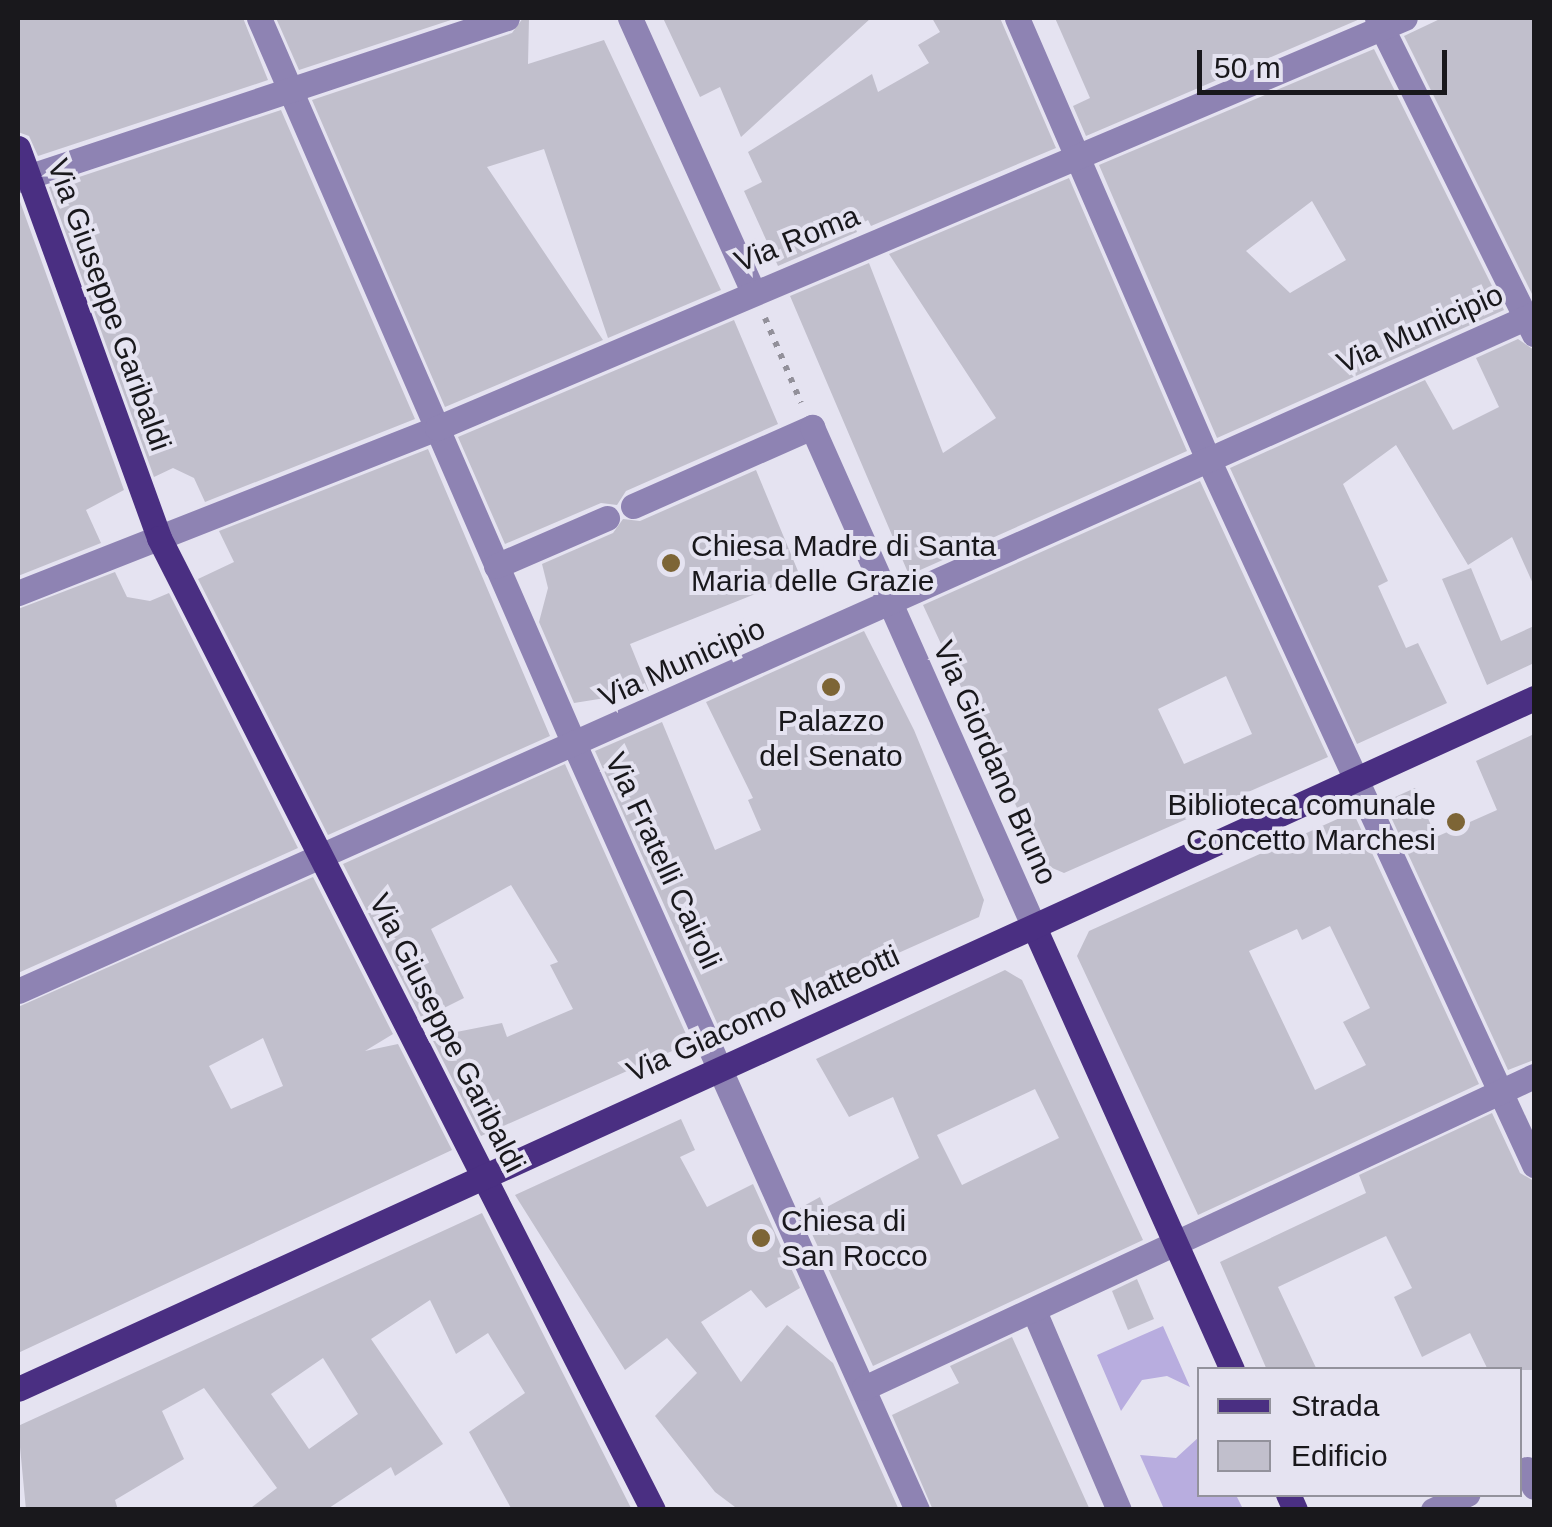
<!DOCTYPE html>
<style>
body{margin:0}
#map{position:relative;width:1552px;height:1527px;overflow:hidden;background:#e5e3f1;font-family:Helvetica,sans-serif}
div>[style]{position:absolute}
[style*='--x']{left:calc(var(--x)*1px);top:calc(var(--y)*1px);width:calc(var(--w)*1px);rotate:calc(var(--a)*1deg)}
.green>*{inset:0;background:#b8addf}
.building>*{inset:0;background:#c1bfcc}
.path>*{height:6px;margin-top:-3px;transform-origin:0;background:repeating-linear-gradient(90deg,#92909a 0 5px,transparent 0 13px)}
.minor>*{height:25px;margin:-12.5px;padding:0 12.5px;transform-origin:12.5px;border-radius:12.5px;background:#8e83b3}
.major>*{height:25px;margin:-12.5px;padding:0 12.5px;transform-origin:12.5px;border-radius:12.5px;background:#4a2f82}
.dots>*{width:28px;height:28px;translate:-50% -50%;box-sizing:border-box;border:5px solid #e5e3f1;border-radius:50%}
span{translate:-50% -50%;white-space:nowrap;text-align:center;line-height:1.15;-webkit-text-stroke:8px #e5e3f1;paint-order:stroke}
.street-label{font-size:30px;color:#19181c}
.poi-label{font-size:30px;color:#19181c}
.left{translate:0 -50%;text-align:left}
.right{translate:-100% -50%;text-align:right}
.frame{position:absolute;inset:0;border:20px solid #19181c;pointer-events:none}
.legend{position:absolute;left:1197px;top:1367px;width:325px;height:130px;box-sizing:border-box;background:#e5e3f1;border:2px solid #93929c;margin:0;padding:12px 18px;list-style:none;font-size:30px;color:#19181c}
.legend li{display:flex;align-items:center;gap:20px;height:50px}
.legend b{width:50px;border:2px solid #93929c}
.scale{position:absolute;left:1197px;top:50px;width:250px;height:45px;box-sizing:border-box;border:5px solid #19181c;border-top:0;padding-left:12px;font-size:30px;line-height:35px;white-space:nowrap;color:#19181c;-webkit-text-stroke:8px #e5e3f1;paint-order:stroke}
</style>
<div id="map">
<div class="green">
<i style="clip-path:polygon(1163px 1326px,1190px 1387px,1167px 1376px,1142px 1380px,1121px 1411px,1097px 1355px)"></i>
<i style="clip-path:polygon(1199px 1437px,1200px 1494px,1236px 1495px,1243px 1509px,1164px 1509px,1140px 1455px,1176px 1458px)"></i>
</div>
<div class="building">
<i style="clip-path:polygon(18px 18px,243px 18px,268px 80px,38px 156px,29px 136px,18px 132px)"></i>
<i style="clip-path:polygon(276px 18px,457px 18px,299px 70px)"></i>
<i style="clip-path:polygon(523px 18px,529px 18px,528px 64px,604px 40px,721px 290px,608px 338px,544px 149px,487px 167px,603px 340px,445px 407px,312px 100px,512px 33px)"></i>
<i style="clip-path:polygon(663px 18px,871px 18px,741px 137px,720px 87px,700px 97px)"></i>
<i style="clip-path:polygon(932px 18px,1000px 18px,1056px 148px,871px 226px,868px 220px,855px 227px,857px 232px,778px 266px,744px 191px,762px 182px,748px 152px,872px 74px,878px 92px,929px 63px,918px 45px,940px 32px)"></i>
<i style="clip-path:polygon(1055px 18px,1359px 18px,1360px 19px,1086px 136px,1073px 106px,1090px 98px)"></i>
<i style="clip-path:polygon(1442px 18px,1534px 18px,1534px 298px,1404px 36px)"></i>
<i style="clip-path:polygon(evenodd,1374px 49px,1504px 310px,1217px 438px,1099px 165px,1374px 49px,1312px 201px,1346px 260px,1290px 293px,1246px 251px,1312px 201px)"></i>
<i style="clip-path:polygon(281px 110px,415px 419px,205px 502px,194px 478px,173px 468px,154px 477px,49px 187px)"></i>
<i style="clip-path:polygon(1069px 178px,1187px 451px,909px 575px,790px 296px,869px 263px,943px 453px,996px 418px,889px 254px)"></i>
<i style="clip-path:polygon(18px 196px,124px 490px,86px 510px,101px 543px,18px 576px)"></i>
<i style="clip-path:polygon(734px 320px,778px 424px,626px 491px,617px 505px,601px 503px,505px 544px,458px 437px)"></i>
<i style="clip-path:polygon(1518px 339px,1534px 350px,1534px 586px,1512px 537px,1468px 565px,1396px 445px,1343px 484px,1388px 581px,1378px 586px,1406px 648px,1418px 643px,1447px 703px,1357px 744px,1230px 468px,1425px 380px,1453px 430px,1499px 407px,1476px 358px)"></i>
<i style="clip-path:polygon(428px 449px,550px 736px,328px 835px,198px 579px,234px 562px,219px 531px)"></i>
<i style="clip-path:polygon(756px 470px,800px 576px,630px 644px,649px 691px,574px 703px,539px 622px,548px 588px,542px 564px,613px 533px,623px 519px,640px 521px)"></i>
<i style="clip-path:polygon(evenodd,1200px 481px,1328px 757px,1064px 873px,1043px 864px,923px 605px,1200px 481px,1226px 676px,1252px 734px,1184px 764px,1158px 709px,1226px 676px)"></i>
<i style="clip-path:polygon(1471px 568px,1501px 641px,1534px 626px,1534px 663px,1487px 685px,1442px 579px)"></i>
<i style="clip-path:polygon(115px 572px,127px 597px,150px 601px,169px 593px,298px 848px,18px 973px,18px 609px)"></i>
<i style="clip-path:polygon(864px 631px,914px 730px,984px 900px,979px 917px,721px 1032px,595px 751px,662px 722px,715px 850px,761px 830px,748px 800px,753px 798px,706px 702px)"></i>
<i style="clip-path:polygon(1534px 734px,1534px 1060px,1508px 1070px,1384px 802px,1415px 788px,1436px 837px,1497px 810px,1476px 761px)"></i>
<i style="clip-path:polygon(565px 764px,690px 1043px,481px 1136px,431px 1037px,502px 1023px,507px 1037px,573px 1009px,550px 965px,558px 962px,511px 885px,431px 929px,464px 998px,422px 1019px,343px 864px)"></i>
<i style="clip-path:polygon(evenodd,1353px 812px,1479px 1084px,1198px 1215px,1077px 956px,1089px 931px,1353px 812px,1330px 926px,1370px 1008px,1343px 1022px,1366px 1065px,1315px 1090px,1249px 951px,1297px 929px,1302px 940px,1330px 926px)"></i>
<i style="clip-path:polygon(evenodd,313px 877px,393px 1034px,365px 1051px,398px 1044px,452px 1150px,18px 1353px,18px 1007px,313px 877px,263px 1038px,283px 1086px,231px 1109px,209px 1066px,263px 1038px)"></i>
<i style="clip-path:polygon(evenodd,1005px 970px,1022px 980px,1143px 1240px,873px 1366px,800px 1208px,820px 1197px,825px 1208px,919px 1158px,893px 1097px,849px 1117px,816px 1059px,1005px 970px,1035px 1089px,1059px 1138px,962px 1185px,937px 1135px,1035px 1089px)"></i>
<i style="clip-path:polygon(1492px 1113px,1520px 1173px,1534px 1181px,1534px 1370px,1488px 1370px,1470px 1333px,1422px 1357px,1394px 1297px,1412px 1288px,1386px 1236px,1278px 1287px,1317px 1370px,1267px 1370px,1220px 1262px,1366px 1193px,1359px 1175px)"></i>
<i style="clip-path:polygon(681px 1119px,695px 1150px,680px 1157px,707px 1207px,753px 1184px,800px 1288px,766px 1308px,751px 1290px,701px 1322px,741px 1382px,787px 1325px,833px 1363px,899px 1510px,739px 1510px,715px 1492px,655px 1416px,697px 1373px,667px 1338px,625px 1370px,515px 1195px)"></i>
<i style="clip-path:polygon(evenodd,482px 1213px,632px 1510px,512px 1510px,469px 1432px,525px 1393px,488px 1333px,456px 1354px,430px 1300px,371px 1339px,443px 1444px,395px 1476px,391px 1467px,326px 1510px,248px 1510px,277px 1488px,204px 1388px,162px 1411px,184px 1459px,115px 1500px,118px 1510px,26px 1510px,18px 1426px,482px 1213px,323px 1358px,358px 1414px,309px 1449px,271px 1394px,323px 1358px)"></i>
<i style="clip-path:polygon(1137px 1279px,1154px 1319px,1128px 1330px,1112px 1291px)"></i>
<i style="clip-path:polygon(1012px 1337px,1090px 1510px,933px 1510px,892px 1415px,959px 1383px,950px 1366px)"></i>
</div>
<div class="path">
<i style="--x:765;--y:318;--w:92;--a:67"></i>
</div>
<div class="minor">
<i style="--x:259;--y:18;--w:794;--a:66.54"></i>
<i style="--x:575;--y:746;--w:837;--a:65.88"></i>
<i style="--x:630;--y:18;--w:300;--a:65.8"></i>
<i style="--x:1017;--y:18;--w:481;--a:66.6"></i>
<i style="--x:1208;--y:459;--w:778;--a:65.21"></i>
<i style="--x:1377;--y:18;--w:353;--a:63.6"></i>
<i style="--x:18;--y:180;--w:515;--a:-18.33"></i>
<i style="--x:633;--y:506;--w:196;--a:-23.8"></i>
<i style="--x:812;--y:427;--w:547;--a:66.06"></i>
<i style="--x:496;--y:566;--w:121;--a:-23.4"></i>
<i style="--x:18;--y:593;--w:450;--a:-21.5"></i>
<i style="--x:437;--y:428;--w:1051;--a:-22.96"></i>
<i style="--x:18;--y:991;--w:1660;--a:-24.06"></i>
<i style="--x:1034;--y:1311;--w:216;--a:66.9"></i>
<i style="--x:864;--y:1388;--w:739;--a:-24.97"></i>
<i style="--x:1527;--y:1469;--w:19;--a:69"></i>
<i style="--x:1433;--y:1510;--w:38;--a:-25"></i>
</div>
<div class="major">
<i style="--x:18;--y:148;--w:415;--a:70.1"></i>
<i style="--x:159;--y:538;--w:1090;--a:63.06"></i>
<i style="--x:1034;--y:927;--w:485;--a:65.9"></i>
<i style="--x:18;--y:1389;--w:1666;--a:-24.5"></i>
<i style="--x:1288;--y:1494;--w:17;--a:66"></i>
</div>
<div class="dots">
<i style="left:671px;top:563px;background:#7d6536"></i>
<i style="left:831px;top:687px;background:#7d6536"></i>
<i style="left:1456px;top:822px;background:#7d6536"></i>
<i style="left:761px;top:1238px;background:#7d6536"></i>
</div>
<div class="street-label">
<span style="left:797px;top:239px;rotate:-22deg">Via Roma</span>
<span style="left:109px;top:305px;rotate:70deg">Via Giuseppe Garibaldi</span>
<span style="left:1420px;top:329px;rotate:-24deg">Via Municipio</span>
<span style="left:682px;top:663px;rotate:-24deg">Via Municipio</span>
<span style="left:995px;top:763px;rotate:66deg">Via Giordano Bruno</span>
<span style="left:663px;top:861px;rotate:65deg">Via Fratelli Cairoli</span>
<span style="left:763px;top:1014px;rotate:-24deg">Via Giacomo Matteotti</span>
<span style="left:447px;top:1033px;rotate:63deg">Via Giuseppe Garibaldi</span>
</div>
<div class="poi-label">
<span class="left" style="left:691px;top:563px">Chiesa Madre di Santa<br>Maria delle Grazie</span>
<span style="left:831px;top:738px">Palazzo<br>del Senato</span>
<span class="right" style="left:1436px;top:822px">Biblioteca comunale<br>Concetto Marchesi</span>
<span class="left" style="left:781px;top:1238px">Chiesa di<br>San Rocco</span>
</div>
<div class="frame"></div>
<ul class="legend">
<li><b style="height:12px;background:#4a2f82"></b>Strada</li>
<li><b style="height:28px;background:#c1bfcc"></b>Edificio</li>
</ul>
<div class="scale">50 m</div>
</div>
